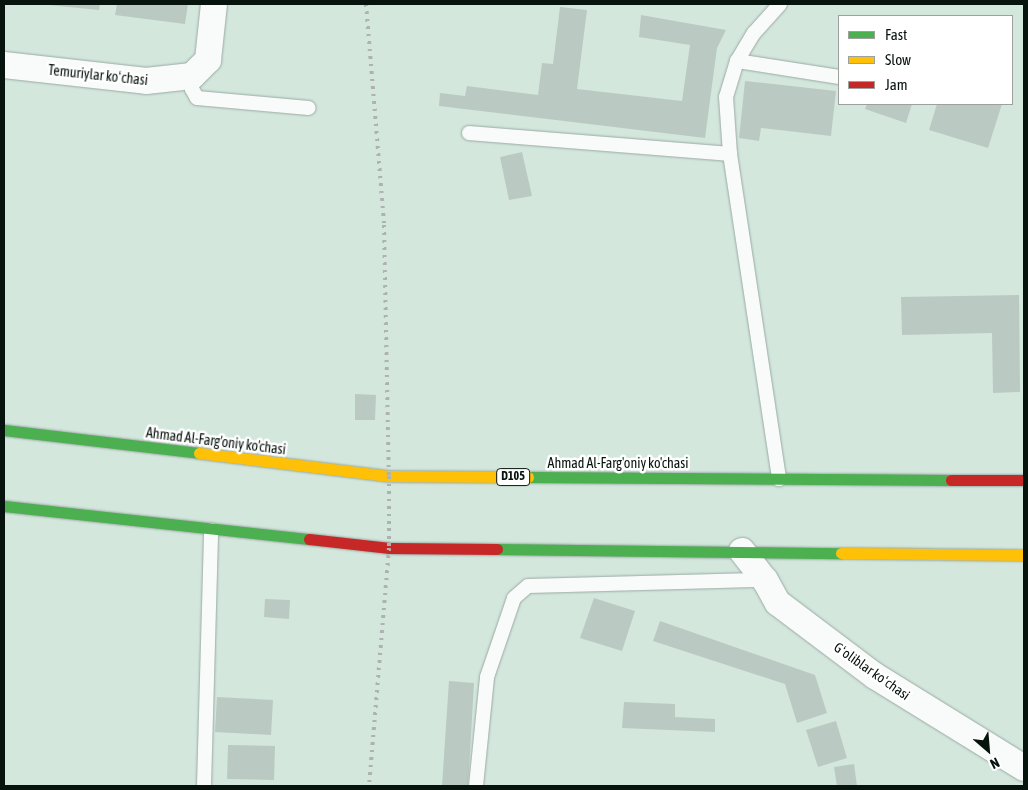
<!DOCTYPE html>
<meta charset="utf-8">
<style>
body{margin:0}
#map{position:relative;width:1028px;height:790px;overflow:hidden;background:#d3e7dd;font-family:"Asap Condensed",sans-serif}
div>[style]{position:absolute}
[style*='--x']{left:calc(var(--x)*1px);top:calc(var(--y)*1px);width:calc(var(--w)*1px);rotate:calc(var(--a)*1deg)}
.building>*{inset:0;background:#bacac2}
.roads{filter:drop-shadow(0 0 1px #9baaa3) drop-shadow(0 0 1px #9baaa3)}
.lane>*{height:14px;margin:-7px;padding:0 7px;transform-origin:7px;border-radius:7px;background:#f8fbfa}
.street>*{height:26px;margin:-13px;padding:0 13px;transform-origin:13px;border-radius:13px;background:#f8fbfa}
.fast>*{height:11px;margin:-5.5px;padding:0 5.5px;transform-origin:5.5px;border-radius:5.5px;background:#4caf50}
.slow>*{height:11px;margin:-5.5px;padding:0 5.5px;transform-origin:5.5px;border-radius:5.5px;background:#ffc107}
.jam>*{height:11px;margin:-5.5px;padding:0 5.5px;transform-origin:5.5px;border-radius:5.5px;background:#c62828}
.rail>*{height:4px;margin-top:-2px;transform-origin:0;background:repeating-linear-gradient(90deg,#aeb3b1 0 2.5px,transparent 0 7.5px)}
span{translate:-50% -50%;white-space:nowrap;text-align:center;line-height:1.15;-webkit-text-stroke:5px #fff;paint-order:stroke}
.shield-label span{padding:1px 4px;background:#fff;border:1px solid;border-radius:4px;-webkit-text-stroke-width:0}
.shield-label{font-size:12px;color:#07130d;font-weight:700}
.street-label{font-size:14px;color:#07130d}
.frame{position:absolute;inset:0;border:5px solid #07130d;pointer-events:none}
.legend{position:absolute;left:838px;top:15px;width:175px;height:90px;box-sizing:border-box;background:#fff;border:1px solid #9ca19e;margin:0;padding:6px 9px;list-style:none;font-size:15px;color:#07130d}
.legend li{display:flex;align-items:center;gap:10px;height:25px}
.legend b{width:25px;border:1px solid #9ca19e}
.north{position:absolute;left:963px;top:725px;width:50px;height:50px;-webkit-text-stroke:4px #fff;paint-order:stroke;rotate:153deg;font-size:14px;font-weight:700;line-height:20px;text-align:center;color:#07130d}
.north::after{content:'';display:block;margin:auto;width:18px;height:22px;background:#07130d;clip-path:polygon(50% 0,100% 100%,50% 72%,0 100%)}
</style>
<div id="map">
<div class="building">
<i style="clip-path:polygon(39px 4px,100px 4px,99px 10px)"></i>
<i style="clip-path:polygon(117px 4px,188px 4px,185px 24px,115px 15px)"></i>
<i style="clip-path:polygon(560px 7px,587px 10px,577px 89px,682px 101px,690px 45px,639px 37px,641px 15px,726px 30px,717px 48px,705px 138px,439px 106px,440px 93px,465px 96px,467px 86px,538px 95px,542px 63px,553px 64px)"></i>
<i style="clip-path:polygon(745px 81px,836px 91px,831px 136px,761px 128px,759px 141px,739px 138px)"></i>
<i style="clip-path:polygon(867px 104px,912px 104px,906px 123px,865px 109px)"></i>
<i style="clip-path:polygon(937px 104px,1002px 104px,988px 148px,929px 130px)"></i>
<i style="clip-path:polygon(522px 152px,532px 196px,509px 200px,500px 157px)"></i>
<i style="clip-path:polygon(1019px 295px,1020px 392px,993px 393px,992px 333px,902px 335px,901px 297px)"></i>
<i style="clip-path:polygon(355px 394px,376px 395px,375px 420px,355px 420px)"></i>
<i style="clip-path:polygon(594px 598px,635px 611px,622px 651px,580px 638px)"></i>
<i style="clip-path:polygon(265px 599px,290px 600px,289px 619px,264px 617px)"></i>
<i style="clip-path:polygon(660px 621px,815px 675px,827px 713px,797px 723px,785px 684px,653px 641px)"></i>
<i style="clip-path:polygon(449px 681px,474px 683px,468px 786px,442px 786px)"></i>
<i style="clip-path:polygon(217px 697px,273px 700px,271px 735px,215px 732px)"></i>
<i style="clip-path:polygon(624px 702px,675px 704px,675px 717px,715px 719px,715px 732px,622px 728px)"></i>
<i style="clip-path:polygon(836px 721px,847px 758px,818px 767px,806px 730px)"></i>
<i style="clip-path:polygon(228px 745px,275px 746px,274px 780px,227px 779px)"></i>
<i style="clip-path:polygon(854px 764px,857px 786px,837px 786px,834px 767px)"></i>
</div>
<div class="roads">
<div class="lane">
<i style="--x:737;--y:61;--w:103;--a:8.9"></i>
<i style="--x:192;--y:76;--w:13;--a:90"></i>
<i style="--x:192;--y:89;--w:10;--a:61"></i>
<i style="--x:197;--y:98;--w:112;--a:5.1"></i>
<i style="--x:469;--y:133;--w:262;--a:4.6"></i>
<i style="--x:730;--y:154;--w:329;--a:81.4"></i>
<i style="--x:730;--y:154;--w:57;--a:-94"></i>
<i style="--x:726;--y:97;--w:38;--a:-73"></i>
<i style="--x:737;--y:61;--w:33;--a:-59"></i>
<i style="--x:754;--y:33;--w:39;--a:-48"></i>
<i style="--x:204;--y:786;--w:256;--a:-88.4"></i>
<i style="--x:476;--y:786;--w:110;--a:-84.2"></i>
<i style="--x:487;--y:677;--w:83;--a:-71.1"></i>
<i style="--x:514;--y:598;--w:18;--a:-41"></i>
<i style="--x:528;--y:586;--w:237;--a:-1.5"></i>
</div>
<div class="street">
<i style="--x:4;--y:65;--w:143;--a:6.4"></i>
<i style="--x:146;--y:81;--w:46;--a:-6.2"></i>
<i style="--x:192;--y:76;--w:23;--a:-45"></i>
<i style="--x:208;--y:60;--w:56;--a:-83.9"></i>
<i style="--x:742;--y:551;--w:37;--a:52"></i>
<i style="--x:765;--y:580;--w:26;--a:61"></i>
<i style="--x:778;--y:603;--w:121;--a:37"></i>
<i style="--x:875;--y:676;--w:175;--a:31.7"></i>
</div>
<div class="fast">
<i style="--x:4;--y:430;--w:196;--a:6.7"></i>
<i style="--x:528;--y:477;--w:423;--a:0.4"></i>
<i style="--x:4;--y:506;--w:307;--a:6.2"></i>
<i style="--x:497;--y:549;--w:344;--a:0.7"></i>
</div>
<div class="slow">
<i style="--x:199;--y:453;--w:191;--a:6.9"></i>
<i style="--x:389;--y:476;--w:139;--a:0.4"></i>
<i style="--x:841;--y:553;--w:183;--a:0.6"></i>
</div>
<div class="jam">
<i style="--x:951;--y:480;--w:73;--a:0"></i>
<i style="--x:309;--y:539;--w:81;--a:6.4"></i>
<i style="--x:389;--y:548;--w:108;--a:0.5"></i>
</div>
</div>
<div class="rail">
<i style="--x:366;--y:4;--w:222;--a:85.3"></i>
<i style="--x:384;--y:225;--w:251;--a:88.9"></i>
<i style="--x:389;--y:476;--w:72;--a:90"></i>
<i style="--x:389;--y:548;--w:239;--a:94.8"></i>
</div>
<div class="shield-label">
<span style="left:513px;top:477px">D105</span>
</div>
<div class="street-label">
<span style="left:98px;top:75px;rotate:6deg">Temuriylar koʻchasi</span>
<span style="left:216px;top:441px;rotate:7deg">Ahmad Al-Farg'oniy ko'chasi</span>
<span style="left:618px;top:463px">Ahmad Al-Farg'oniy ko'chasi</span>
<span style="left:872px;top:671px;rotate:35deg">Gʻoliblar koʻchasi</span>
</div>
<div class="frame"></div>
<ul class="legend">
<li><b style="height:6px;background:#4caf50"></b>Fast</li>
<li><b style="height:6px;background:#ffc107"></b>Slow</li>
<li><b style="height:6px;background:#c62828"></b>Jam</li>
</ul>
<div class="north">N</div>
</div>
